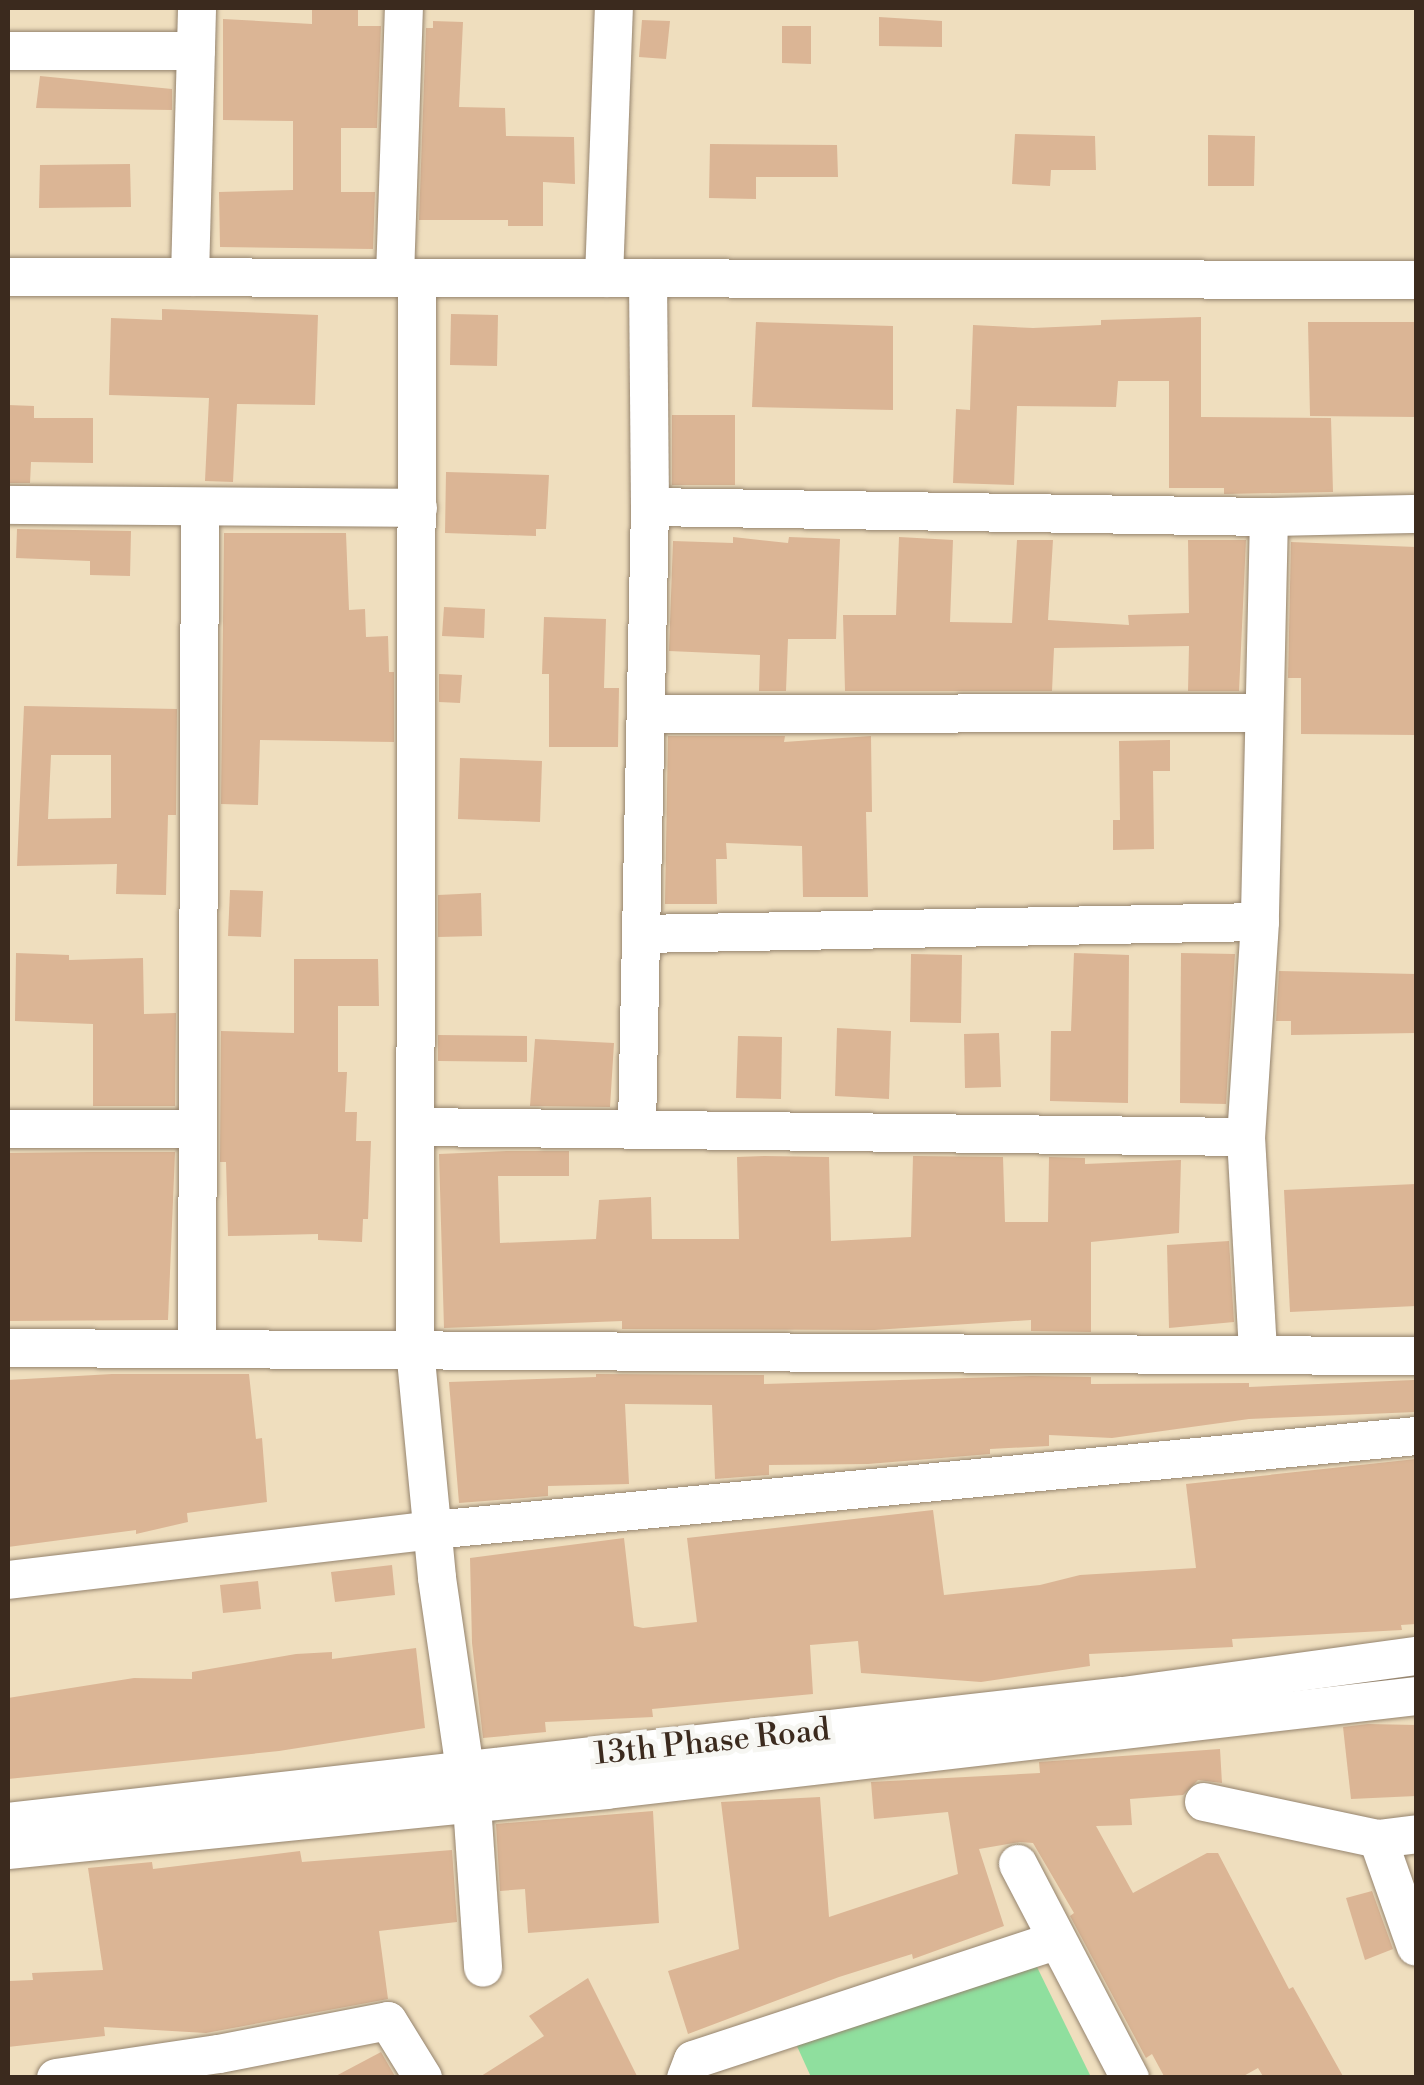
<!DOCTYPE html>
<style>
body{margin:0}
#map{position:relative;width:1424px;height:2085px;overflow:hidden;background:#efdebe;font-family:"Libre Bodoni",serif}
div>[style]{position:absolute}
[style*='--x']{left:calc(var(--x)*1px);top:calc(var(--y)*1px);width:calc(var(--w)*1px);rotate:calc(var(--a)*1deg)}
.green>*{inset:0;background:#8fdf9e}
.building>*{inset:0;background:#dbb595}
.roads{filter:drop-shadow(0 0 2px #95846e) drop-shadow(0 0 2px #95846e)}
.minor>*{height:38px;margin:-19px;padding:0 19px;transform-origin:19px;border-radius:19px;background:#fff}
span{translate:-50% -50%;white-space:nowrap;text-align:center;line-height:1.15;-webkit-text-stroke:10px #f6f6f2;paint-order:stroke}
.street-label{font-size:32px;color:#3b2a1e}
.frame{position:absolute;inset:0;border:10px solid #3b2a1e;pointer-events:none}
</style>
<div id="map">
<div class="green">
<i style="clip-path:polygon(1036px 1965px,1091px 2077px,811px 2077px,796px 2044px)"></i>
</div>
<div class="building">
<i style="clip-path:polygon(312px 8px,358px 8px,358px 26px,381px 26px,377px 128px,341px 128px,341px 192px,375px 192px,373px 249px,220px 247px,219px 192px,293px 190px,293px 121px,223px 120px,223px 19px,312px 24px)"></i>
<i style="clip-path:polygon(879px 17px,942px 21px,942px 47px,879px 46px)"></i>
<i style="clip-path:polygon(642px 20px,670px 21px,666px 59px,639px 57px)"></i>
<i style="clip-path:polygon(433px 21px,463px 22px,459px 107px,505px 108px,506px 136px,574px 137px,575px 184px,543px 182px,543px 226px,508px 226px,508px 220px,419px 220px,426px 28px,433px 28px)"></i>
<i style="clip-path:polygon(782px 26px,811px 26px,811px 64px,782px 63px)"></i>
<i style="clip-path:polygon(40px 76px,172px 89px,172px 110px,36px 108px)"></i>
<i style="clip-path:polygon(1015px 134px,1095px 136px,1096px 170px,1051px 170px,1050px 186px,1012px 184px)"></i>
<i style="clip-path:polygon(1208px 135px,1255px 136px,1254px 186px,1208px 186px)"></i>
<i style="clip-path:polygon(710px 144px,837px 145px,838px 177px,756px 177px,756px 199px,709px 198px)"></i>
<i style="clip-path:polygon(130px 164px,131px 207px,39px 208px,40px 165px)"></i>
<i style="clip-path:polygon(162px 309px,318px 315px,315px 405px,237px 404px,233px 482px,205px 481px,209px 398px,109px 395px,111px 318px,162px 320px)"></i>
<i style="clip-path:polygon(451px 314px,498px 315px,497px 366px,450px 365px)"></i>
<i style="clip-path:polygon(1201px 317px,1201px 417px,1331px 418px,1333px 492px,1224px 494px,1224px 488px,1169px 488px,1169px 381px,1118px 381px,1116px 407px,1017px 406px,1014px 485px,953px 483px,956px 409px,970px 410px,973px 325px,1033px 328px,1101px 325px,1101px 320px)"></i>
<i style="clip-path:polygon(756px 322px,893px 326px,893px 410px,752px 407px)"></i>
<i style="clip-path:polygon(1308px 322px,1416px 322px,1416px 417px,1310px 416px)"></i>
<i style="clip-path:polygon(8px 405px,34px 406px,34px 418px,93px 418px,93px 463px,31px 462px,30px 483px,8px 483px)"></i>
<i style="clip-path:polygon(672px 415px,735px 415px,735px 485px,672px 485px)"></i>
<i style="clip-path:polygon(446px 472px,549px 475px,546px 529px,536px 529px,536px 536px,445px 533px)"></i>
<i style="clip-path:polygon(17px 529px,131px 531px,130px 576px,90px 575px,90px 561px,16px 558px)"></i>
<i style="clip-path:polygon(224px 533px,346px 533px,349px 610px,365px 609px,366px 637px,388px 636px,389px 672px,394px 672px,394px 742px,260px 740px,258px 805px,221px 804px)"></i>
<i style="clip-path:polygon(733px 537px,788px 543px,789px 537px,840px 539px,836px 639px,788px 639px,786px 691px,759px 691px,760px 655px,669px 651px,673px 541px,733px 543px)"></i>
<i style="clip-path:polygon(899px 537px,953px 540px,950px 622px,1012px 623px,1017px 540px,1053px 540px,1048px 620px,1129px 625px,1128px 615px,1189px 613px,1188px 540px,1246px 540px,1239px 691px,1188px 691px,1189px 646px,1054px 648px,1052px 691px,845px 691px,843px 615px,896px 615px)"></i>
<i style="clip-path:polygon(1291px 542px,1416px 547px,1416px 735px,1301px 734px,1301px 678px,1288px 678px)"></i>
<i style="clip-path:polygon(444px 607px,485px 609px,484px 638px,442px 636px)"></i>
<i style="clip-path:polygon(544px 617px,606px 619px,604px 688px,619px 688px,618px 747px,549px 747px,549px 674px,542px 674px)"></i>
<i style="clip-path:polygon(439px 674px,462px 675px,460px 703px,439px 702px)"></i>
<i style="clip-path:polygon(evenodd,24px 706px,177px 709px,176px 815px,168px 815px,166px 895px,116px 894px,117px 864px,17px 866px,24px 706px,51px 755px,111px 755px,111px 818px,48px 819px,51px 755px)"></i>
<i style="clip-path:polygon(668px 736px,785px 736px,784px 742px,871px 736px,872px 812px,866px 812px,868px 897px,803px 897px,802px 846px,726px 843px,727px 859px,716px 859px,717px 904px,665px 904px)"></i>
<i style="clip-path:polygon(1170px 740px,1170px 771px,1153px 771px,1154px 849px,1113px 850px,1113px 820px,1120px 820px,1119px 741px)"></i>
<i style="clip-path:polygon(460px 758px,542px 761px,540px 822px,458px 819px)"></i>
<i style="clip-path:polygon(230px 890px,263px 891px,261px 937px,228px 936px)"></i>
<i style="clip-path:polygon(481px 893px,482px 936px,438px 937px,438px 895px)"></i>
<i style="clip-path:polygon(16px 953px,69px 955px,69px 960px,143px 958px,144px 1014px,176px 1013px,175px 1106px,93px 1106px,93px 1024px,15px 1021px)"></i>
<i style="clip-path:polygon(1074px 953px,1129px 955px,1128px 1103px,1050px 1101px,1051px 1031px,1071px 1031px)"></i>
<i style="clip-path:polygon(1181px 953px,1235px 954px,1226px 1104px,1180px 1103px)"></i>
<i style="clip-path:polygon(911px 954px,962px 955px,961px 1023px,910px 1022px)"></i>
<i style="clip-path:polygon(294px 959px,378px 959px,379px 1006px,338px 1006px,338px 1072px,347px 1072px,345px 1112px,357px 1112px,356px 1141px,371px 1141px,368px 1219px,363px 1219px,362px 1242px,318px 1240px,318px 1234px,228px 1236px,226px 1162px,220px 1162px,221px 1031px,294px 1033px)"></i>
<i style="clip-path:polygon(1279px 971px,1416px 974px,1416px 1033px,1291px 1035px,1291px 1021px,1276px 1021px)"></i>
<i style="clip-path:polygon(837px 1028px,891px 1031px,889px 1099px,835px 1096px)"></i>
<i style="clip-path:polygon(999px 1033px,1001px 1087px,965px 1088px,964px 1034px)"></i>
<i style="clip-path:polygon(438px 1035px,527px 1036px,527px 1062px,438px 1061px)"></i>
<i style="clip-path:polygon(738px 1036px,782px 1037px,781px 1099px,736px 1098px)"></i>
<i style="clip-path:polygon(535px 1039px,614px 1043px,610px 1107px,530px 1106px)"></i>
<i style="clip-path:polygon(507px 1151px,569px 1151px,569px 1176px,498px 1176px,500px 1243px,596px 1239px,599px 1200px,651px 1197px,652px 1239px,739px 1239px,737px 1157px,764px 1156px,829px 1157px,831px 1241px,911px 1237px,913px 1156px,1003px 1157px,1005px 1222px,1048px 1222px,1049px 1157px,1085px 1158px,1085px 1164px,1181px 1160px,1179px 1233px,1091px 1242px,1091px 1332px,1031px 1331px,1031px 1320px,874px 1330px,622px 1329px,622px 1321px,444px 1328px,439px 1154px)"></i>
<i style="clip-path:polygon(93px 1152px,175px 1152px,168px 1320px,8px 1321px,8px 1153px)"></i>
<i style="clip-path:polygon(1416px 1184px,1416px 1306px,1290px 1312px,1284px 1190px)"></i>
<i style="clip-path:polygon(1229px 1241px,1234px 1322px,1169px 1328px,1167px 1245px)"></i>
<i style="clip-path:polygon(112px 1374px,249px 1374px,256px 1439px,262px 1438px,267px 1502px,187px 1513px,188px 1522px,136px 1534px,136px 1530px,8px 1547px,8px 1380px)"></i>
<i style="clip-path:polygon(596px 1374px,764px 1375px,764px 1384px,1031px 1376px,1091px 1377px,1091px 1384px,1249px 1383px,1249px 1387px,1414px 1380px,1416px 1412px,1249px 1419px,1112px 1438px,1049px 1435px,1049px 1446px,990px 1449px,990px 1454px,868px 1464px,769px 1465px,769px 1475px,715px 1479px,712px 1405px,625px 1404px,629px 1484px,548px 1486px,548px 1496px,459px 1503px,449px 1382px,596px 1377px)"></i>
<i style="clip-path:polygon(1416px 1459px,1416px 1624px,1401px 1625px,1402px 1630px,1232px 1639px,1233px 1647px,1089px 1654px,1090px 1666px,981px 1682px,861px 1673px,858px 1641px,810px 1645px,813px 1694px,652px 1709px,653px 1717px,545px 1722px,546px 1732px,483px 1738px,472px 1643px,470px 1558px,624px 1538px,634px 1626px,643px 1628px,697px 1622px,687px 1538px,933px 1510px,944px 1595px,1040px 1585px,1080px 1575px,1196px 1568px,1186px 1484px)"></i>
<i style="clip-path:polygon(392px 1565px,395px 1595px,335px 1602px,331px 1572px)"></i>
<i style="clip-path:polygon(258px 1581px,261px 1609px,223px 1613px,220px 1585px)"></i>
<i style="clip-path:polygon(416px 1648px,425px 1728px,279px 1751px,8px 1779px,8px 1698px,134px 1678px,192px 1679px,192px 1672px,296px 1654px,332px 1652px,332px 1659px)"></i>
<i style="clip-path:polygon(1368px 1724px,1416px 1725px,1416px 1796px,1351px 1799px,1343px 1727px)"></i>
<i style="clip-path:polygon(1220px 1749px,1222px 1783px,1198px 1780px,1183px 1795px,1130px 1799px,1132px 1825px,1096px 1826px,1133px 1893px,1207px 1853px,1218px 1853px,1289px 1989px,1293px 1987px,1344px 2078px,1264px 2078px,1258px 2068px,1240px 2078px,1165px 2078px,1152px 2054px,1146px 2058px,1070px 1916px,1074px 1913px,1033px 1843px,1020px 1842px,979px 1849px,1004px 1926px,913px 1959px,912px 1954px,839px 1977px,688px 2034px,668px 1971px,739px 1949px,721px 1802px,820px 1797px,829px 1917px,958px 1874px,948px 1812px,874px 1819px,871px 1782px,1040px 1773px,1039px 1762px)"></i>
<i style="clip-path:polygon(653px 1811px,659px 1923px,528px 1933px,525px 1889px,500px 1891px,496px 1824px)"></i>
<i style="clip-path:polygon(452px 1850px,457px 1922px,379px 1931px,388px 1999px,206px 2033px,104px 2027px,105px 2036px,8px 2047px,8px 1981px,33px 1980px,32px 1973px,103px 1970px,88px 1868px,152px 1862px,153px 1869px,300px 1851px,302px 1862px)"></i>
<i style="clip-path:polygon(1372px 1891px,1393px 1949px,1365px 1960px,1346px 1898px)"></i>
<i style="clip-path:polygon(588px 1978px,638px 2078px,478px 2078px,544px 2036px,529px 2016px)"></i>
<i style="clip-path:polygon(381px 2052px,396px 2078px,332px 2078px)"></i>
</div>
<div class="roads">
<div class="minor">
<i style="--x:8;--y:51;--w:188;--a:0"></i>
<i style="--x:8;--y:277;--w:1408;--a:0.12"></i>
<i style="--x:190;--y:277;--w:269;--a:-88.5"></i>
<i style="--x:395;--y:277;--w:269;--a:-88.1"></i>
<i style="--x:417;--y:278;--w:1071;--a:90.11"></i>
<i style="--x:415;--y:1349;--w:230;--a:84.5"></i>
<i style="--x:437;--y:1578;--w:193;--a:81.7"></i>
<i style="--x:604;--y:278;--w:270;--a:-87.9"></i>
<i style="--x:648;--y:278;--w:229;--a:89.5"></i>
<i style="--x:8;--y:505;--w:410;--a:0.4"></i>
<i style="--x:1269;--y:517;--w:147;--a:-1.2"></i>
<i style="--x:646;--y:714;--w:618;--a:-0.09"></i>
<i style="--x:641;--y:934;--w:619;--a:-1.11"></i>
<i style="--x:416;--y:1127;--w:830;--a:0.69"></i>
<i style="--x:1246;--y:1137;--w:217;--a:86.8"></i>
<i style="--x:637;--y:1127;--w:620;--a:-88.8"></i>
<i style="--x:650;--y:507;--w:619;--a:0.93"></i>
<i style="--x:1269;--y:517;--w:405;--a:91.3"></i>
<i style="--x:1260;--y:922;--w:215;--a:93.7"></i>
<i style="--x:8;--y:1129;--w:190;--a:0"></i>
<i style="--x:197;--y:1347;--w:839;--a:-89.8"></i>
<i style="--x:8;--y:1348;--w:1408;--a:0.33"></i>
<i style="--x:8;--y:1580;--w:428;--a:-6.7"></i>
<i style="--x:433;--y:1530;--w:987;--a:-5.46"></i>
<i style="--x:1204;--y:1802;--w:178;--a:12"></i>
<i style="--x:1378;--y:1839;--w:38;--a:-7"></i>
<i style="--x:472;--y:1805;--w:163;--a:86.1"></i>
<i style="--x:8;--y:1822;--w:1122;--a:-6.45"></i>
<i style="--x:1123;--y:1696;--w:296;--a:-7.8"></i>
<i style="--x:1378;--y:1839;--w:114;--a:70.6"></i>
<i style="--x:8;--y:1850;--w:602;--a:-5.72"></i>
<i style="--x:607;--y:1790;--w:814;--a:-6.63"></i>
<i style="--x:1018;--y:1864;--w:242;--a:62.4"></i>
<i style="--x:56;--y:2078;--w:165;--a:-8.4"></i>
<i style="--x:219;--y:2054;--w:172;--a:-11"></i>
<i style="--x:388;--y:2021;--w:67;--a:58.4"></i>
<i style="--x:686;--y:2078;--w:19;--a:-69"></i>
<i style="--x:693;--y:2060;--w:383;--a:-18.2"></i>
</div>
</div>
<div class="street-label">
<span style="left:712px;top:1742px;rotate:-6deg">13th Phase Road</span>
</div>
<div class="frame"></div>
</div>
